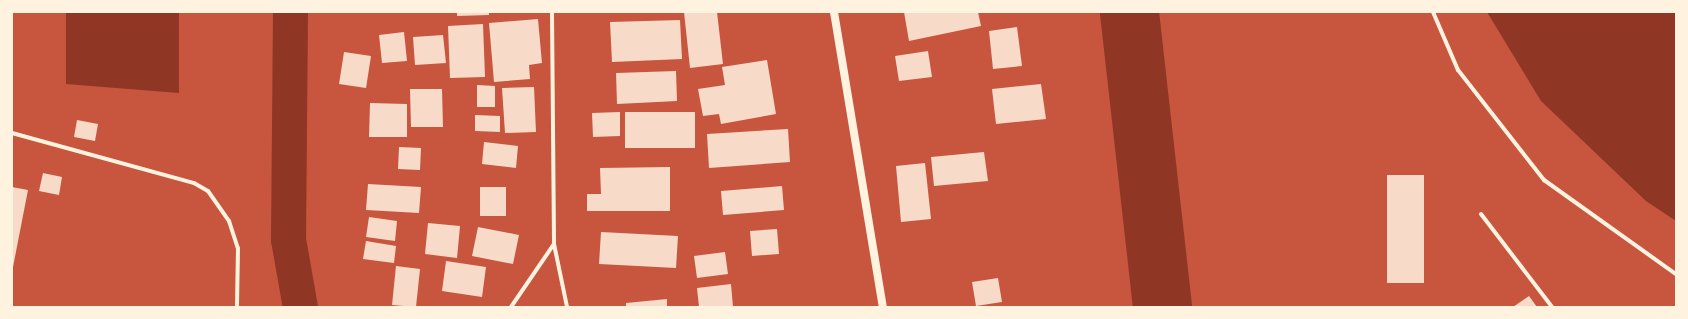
<!DOCTYPE html>
<style>
body{margin:0}
#map{position:relative;width:1688px;height:319px;overflow:hidden;background:#c8553d;font-family:Inter,sans-serif}
div>[style]{position:absolute}
[style*='--x']{left:calc(var(--x)*1px);top:calc(var(--y)*1px);width:calc(var(--w)*1px);rotate:calc(var(--a)*1deg)}
.water>*{inset:0;background:#8f3625}
.canal>*{height:35px;margin:-17.5px;padding:0 17.5px;transform-origin:17.5px;border-radius:17.5px;background:#8f3625}
.river>*{height:59px;margin:-29.5px;padding:0 29.5px;transform-origin:29.5px;border-radius:29.5px;background:#8f3625}
.building>*{inset:0;background:#f7dbc8}
.minor>*{height:4px;margin:-2px;padding:0 2px;transform-origin:2px;border-radius:2px;background:#fff3e0}
.secondary>*{height:8px;margin:-4px;padding:0 4px;transform-origin:4px;border-radius:4px;background:#fff3e0}
span{translate:-50% -50%;white-space:nowrap;text-align:center;line-height:1.15;-webkit-text-stroke:4px #fff3e0;paint-order:stroke}
.frame{position:absolute;inset:0;border:13px solid #fff3e0;pointer-events:none}
</style>
<div id="map">
<div class="water">
<i style="clip-path:polygon(66px 12px,179px 12px,179px 93px,66px 84px)"></i>
<i style="clip-path:polygon(1487px 12px,1676px 12px,1676px 221px,1646px 201px,1541px 101px)"></i>
</div>
<div class="canal">
<i style="--x:290;--y:12;--w:227;--a:90.5"></i>
<i style="--x:288;--y:239;--w:69;--a:80"></i>
</div>
<div class="river">
<i style="--x:1129;--y:12;--w:297;--a:83.6"></i>
</div>
<div class="building">
<i style="clip-path:polygon(457px 12px,489px 12px,489px 15px,457px 16px)"></i>
<i style="clip-path:polygon(684px 12px,717px 12px,723px 64px,690px 68px)"></i>
<i style="clip-path:polygon(904px 12px,978px 12px,981px 26px,909px 41px)"></i>
<i style="clip-path:polygon(538px 19px,542px 63px,529px 65px,530px 79px,494px 82px,489px 23px)"></i>
<i style="clip-path:polygon(680px 20px,682px 59px,612px 62px,610px 22px)"></i>
<i style="clip-path:polygon(483px 24px,485px 77px,450px 78px,448px 26px)"></i>
<i style="clip-path:polygon(1017px 27px,1022px 66px,993px 69px,989px 31px)"></i>
<i style="clip-path:polygon(404px 32px,407px 61px,382px 63px,379px 35px)"></i>
<i style="clip-path:polygon(443px 35px,446px 63px,415px 65px,413px 37px)"></i>
<i style="clip-path:polygon(928px 51px,932px 77px,899px 81px,895px 56px)"></i>
<i style="clip-path:polygon(344px 52px,371px 56px,366px 88px,339px 84px)"></i>
<i style="clip-path:polygon(767px 60px,776px 114px,721px 124px,719px 114px,703px 116px,698px 89px,725px 85px,722px 67px)"></i>
<i style="clip-path:polygon(676px 71px,677px 101px,617px 104px,616px 73px)"></i>
<i style="clip-path:polygon(1041px 84px,1046px 119px,996px 124px,992px 89px)"></i>
<i style="clip-path:polygon(477px 85px,495px 86px,495px 107px,477px 107px)"></i>
<i style="clip-path:polygon(534px 87px,536px 132px,505px 133px,502px 88px)"></i>
<i style="clip-path:polygon(410px 89px,442px 89px,443px 127px,411px 127px)"></i>
<i style="clip-path:polygon(370px 103px,407px 104px,407px 137px,369px 137px)"></i>
<i style="clip-path:polygon(620px 112px,620px 136px,593px 137px,592px 113px)"></i>
<i style="clip-path:polygon(625px 112px,695px 112px,695px 148px,625px 148px)"></i>
<i style="clip-path:polygon(475px 115px,500px 116px,500px 132px,475px 131px)"></i>
<i style="clip-path:polygon(77px 120px,98px 124px,95px 141px,74px 137px)"></i>
<i style="clip-path:polygon(788px 129px,790px 162px,709px 168px,707px 134px)"></i>
<i style="clip-path:polygon(484px 142px,518px 146px,516px 168px,482px 164px)"></i>
<i style="clip-path:polygon(399px 147px,421px 148px,420px 170px,398px 169px)"></i>
<i style="clip-path:polygon(984px 152px,988px 181px,934px 186px,931px 157px)"></i>
<i style="clip-path:polygon(925px 163px,931px 219px,901px 222px,896px 166px)"></i>
<i style="clip-path:polygon(670px 167px,670px 211px,587px 211px,587px 194px,601px 194px,600px 168px)"></i>
<i style="clip-path:polygon(43px 173px,62px 177px,59px 195px,39px 191px)"></i>
<i style="clip-path:polygon(1387px 175px,1424px 175px,1424px 283px,1387px 283px)"></i>
<i style="clip-path:polygon(368px 184px,421px 187px,419px 213px,366px 210px)"></i>
<i style="clip-path:polygon(782px 186px,784px 210px,723px 215px,721px 191px)"></i>
<i style="clip-path:polygon(12px 187px,28px 190px,13px 267px,12px 267px)"></i>
<i style="clip-path:polygon(480px 187px,506px 187px,506px 216px,480px 216px)"></i>
<i style="clip-path:polygon(369px 217px,397px 221px,395px 241px,366px 237px)"></i>
<i style="clip-path:polygon(428px 223px,460px 226px,457px 258px,425px 254px)"></i>
<i style="clip-path:polygon(478px 227px,519px 235px,513px 264px,472px 256px)"></i>
<i style="clip-path:polygon(777px 229px,779px 254px,752px 256px,750px 231px)"></i>
<i style="clip-path:polygon(601px 232px,678px 236px,676px 268px,599px 264px)"></i>
<i style="clip-path:polygon(366px 241px,396px 246px,394px 263px,363px 259px)"></i>
<i style="clip-path:polygon(725px 252px,728px 274px,697px 278px,694px 256px)"></i>
<i style="clip-path:polygon(446px 261px,486px 267px,482px 297px,442px 291px)"></i>
<i style="clip-path:polygon(396px 266px,420px 269px,416px 307px,392px 305px)"></i>
<i style="clip-path:polygon(998px 278px,1002px 302px,976px 306px,972px 282px)"></i>
<i style="clip-path:polygon(731px 284px,733px 307px,699px 307px,697px 288px)"></i>
<i style="clip-path:polygon(1529px 296px,1537px 307px,1513px 307px)"></i>
<i style="clip-path:polygon(667px 299px,667px 307px,626px 307px,626px 303px)"></i>
</div>
<div class="minor">
<i style="--x:552;--y:12;--w:232;--a:89.5"></i>
<i style="--x:554;--y:244;--w:64;--a:78.3"></i>
<i style="--x:1433;--y:12;--w:63;--a:66.7"></i>
<i style="--x:1458;--y:70;--w:140;--a:52"></i>
<i style="--x:1544;--y:180;--w:162;--a:35.5"></i>
<i style="--x:12;--y:133;--w:189;--a:15.4"></i>
<i style="--x:194;--y:183;--w:16;--a:30"></i>
<i style="--x:208;--y:191;--w:37;--a:55"></i>
<i style="--x:229;--y:221;--w:28;--a:72"></i>
<i style="--x:238;--y:248;--w:59;--a:91"></i>
<i style="--x:1481;--y:214;--w:117;--a:52.6"></i>
<i style="--x:511;--y:307;--w:76;--a:-55.7"></i>
</div>
<div class="secondary">
<i style="--x:834;--y:12;--w:299;--a:80.6"></i>
</div>
<div class="frame"></div>
</div>
